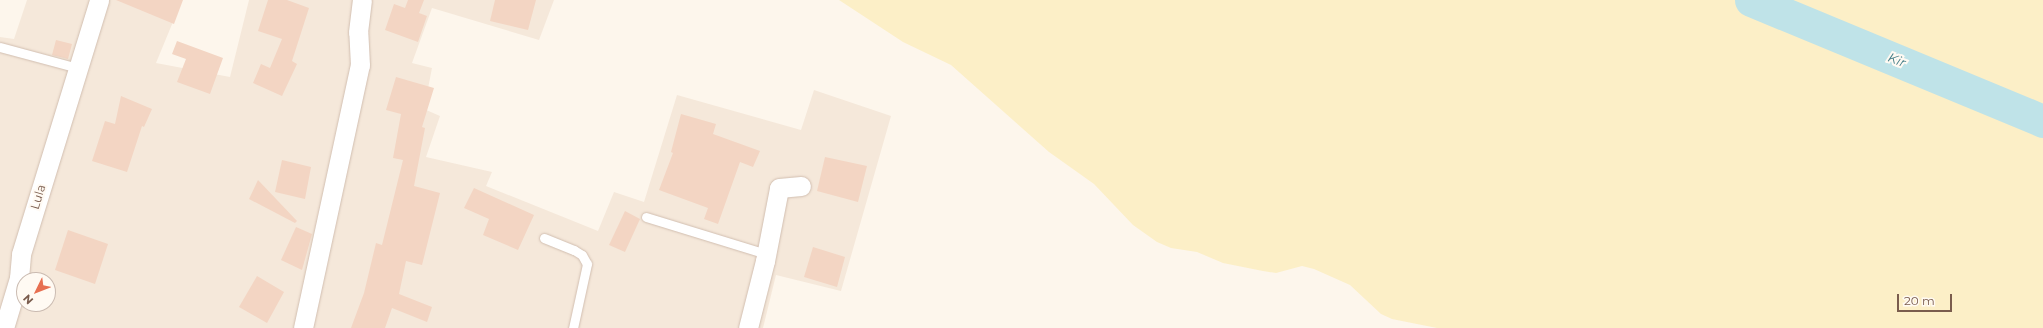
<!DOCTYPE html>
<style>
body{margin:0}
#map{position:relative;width:2043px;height:328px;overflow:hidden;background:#fdf6ec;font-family:Montserrat,sans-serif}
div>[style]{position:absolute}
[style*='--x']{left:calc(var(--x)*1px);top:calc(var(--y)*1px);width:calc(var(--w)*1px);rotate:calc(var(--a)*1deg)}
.residential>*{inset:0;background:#f5e8da}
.sand>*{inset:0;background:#fcefc7}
.river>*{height:33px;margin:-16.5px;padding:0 16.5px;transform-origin:16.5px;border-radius:16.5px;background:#bfe3e8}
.building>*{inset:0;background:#f3d5c3}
.roads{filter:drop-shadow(0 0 1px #d1beb0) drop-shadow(0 0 1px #d1beb0)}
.service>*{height:9px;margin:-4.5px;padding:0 4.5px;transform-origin:4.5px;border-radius:4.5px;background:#fff}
.minor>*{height:19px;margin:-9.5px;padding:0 9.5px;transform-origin:9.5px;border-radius:9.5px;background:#fff}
span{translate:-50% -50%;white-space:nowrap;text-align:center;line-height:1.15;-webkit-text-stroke:4px #fffaf3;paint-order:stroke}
.street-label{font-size:12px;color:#7a5c4d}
.water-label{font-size:13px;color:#437c86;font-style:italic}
.north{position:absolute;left:16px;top:272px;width:40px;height:40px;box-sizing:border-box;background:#fffaf3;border:1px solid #cabbb1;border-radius:50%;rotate:227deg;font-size:11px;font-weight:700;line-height:16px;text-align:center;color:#7a5c4d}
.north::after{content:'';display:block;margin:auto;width:14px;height:18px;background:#e76f51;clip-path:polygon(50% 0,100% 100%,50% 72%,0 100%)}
.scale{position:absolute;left:1897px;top:294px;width:55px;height:18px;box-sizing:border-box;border:2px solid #7a5c4d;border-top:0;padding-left:5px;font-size:12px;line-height:14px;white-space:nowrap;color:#7a5c4d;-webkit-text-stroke:3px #fffaf3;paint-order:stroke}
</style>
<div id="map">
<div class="residential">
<i style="clip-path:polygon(evenodd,27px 0,182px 0,156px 63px,230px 77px,249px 0,554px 0,539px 40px,432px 8px,412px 63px,432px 68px,424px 109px,440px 116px,426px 157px,492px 172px,486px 186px,598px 231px,614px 192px,644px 202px,677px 95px,801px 130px,814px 90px,891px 116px,841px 291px,776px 275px,763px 328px,0 328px,0 37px,14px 39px,27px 0,24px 280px,48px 280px,48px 304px,24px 304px,24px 280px)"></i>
</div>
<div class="sand">
<i style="clip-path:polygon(839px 0,2043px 0,2043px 328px,1437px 328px,1392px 319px,1381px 314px,1350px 285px,1314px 269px,1302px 266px,1276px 273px,1263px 271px,1223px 263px,1197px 252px,1171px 248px,1157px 242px,1133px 225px,1094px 184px,1049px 152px,951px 65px,903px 42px)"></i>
</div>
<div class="river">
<i style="--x:1751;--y:0;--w:316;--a:22.5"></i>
</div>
<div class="building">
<i style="clip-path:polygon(116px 0,183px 0,174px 24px)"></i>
<i style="clip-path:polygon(268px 0,287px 0,309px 8px,292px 61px,297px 64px,282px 96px,253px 83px,261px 64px,270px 68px,282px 39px,258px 31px)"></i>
<i style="clip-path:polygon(408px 0,424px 0,419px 13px,427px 16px,418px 42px,385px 30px,394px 4px,405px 8px)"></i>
<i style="clip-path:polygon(495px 0,536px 0,528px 30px,490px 21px)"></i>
<i style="clip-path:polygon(56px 40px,72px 44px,68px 59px,52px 55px)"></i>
<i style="clip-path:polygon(177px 41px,223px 58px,210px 94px,177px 82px,186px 59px,172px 54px)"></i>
<i style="clip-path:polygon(396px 77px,434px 88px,422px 127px,425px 128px,414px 186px,440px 193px,422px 265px,406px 261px,399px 294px,432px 307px,427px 322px,392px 308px,385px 328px,351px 328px,364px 293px,376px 243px,382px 245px,403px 160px,393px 158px,401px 114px,386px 110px)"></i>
<i style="clip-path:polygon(121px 96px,152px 109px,144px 127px,142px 126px,127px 172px,92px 161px,105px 121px,115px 124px)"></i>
<i style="clip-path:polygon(681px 114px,716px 124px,713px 134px,760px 151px,753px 167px,740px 162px,718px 224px,704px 219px,708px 208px,659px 190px,673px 153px,671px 152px)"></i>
<i style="clip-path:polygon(825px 157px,867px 166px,858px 202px,817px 191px)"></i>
<i style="clip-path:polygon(282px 160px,311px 167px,305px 199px,275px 192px)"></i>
<i style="clip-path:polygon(258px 180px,297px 221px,295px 223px,249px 199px)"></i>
<i style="clip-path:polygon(474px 188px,534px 215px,518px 250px,483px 235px,489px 219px,464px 208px)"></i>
<i style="clip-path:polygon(625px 211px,640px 219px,625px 252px,609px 245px)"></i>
<i style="clip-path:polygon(296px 227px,312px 234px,302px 270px,281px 260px)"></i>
<i style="clip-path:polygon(68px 230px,108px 244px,95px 284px,55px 270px)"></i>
<i style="clip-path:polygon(813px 247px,845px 257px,837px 287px,804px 277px)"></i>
<i style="clip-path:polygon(257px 276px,284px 292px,267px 323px,239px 307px)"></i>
</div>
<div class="roads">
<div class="service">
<i style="--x:0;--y:47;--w:81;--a:15.1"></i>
<i style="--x:646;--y:217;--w:126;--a:17.1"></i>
<i style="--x:544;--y:238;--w:32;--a:22"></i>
<i style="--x:574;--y:250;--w:9;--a:32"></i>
<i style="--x:582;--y:255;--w:10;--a:61"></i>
<i style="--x:587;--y:264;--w:66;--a:102.3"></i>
</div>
<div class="minor">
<i style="--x:4;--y:328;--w:52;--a:-73.3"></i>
<i style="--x:19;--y:278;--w:24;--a:-85"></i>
<i style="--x:21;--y:254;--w:266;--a:-72.9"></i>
<i style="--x:303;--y:328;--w:269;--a:-77.8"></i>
<i style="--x:360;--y:65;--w:33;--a:-93"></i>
<i style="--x:358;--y:32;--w:32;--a:-83"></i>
<i style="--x:748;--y:328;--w:69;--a:-75.8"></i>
<i style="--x:765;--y:261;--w:74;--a:-79.1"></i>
<i style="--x:779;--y:188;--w:22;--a:-5"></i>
</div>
</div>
<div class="street-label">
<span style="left:38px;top:197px;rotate:-73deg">Lula</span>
</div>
<div class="water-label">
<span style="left:1897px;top:60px;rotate:22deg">Kir</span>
</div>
<div class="north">N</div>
<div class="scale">20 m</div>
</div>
